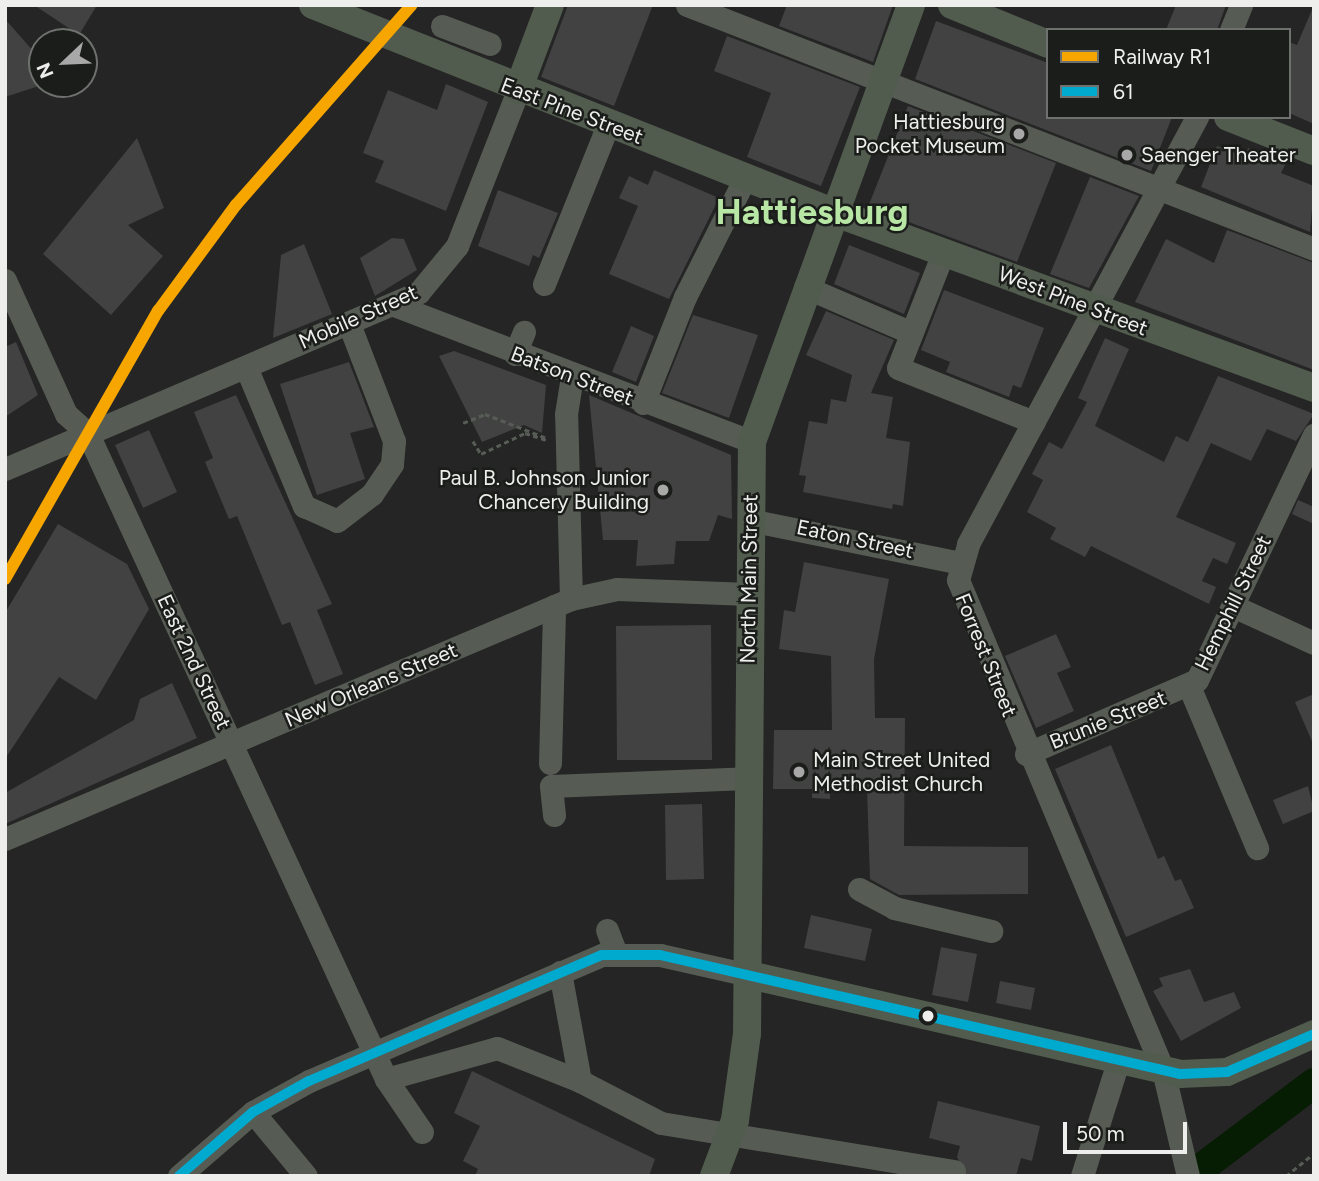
<!DOCTYPE html>
<style>
body{margin:0}
#map{position:relative;width:1319px;height:1181px;overflow:hidden;background:#242524;font-family:Figtree,sans-serif}
div>[style]{position:absolute}
[style*='--x']{left:calc(var(--x)*1px);top:calc(var(--y)*1px);width:calc(var(--w)*1px);rotate:calc(var(--a)*1deg)}
.river>*{height:30px;margin:-15px;padding:0 15px;transform-origin:15px;border-radius:15px;background:#061c03}
.building>*{inset:0;background:#414241}
.path>*{height:2.5px;margin-top:-1.25px;transform-origin:0;background:repeating-linear-gradient(90deg,#575c56 0 5px,transparent 0 8.5px)}
.minor>*{height:23px;margin:-11.5px;padding:0 11.5px;transform-origin:11.5px;border-radius:11.5px;background:#565c54}
.major>*{height:28px;margin:-14px;padding:0 14px;transform-origin:14px;border-radius:14px;background:#515b4e}
.bus-1>*{height:10px;margin:-5px;padding:0 5px;transform-origin:5px;border-radius:5px;background:#00a9ce}
.rail-1>*{height:12px;margin:-6px;padding:0 6px;transform-origin:6px;border-radius:6px;background:#f7a600}
.dots>*{width:19px;height:19px;translate:-50% -50%;box-sizing:border-box;border:4px solid #1b1d1a;border-radius:50%}
span{translate:-50% -50%;white-space:nowrap;text-align:center;line-height:1.15;-webkit-text-stroke:5px #1b1d1a;paint-order:stroke}
.street-label{font-size:21px;color:#eeefed}
.poi-label{font-size:21px;color:#eeefed}
.right{translate:-100% -50%;text-align:right}
.left{translate:0 -50%;text-align:left}
.town-label{font-size:35px;color:#b7e6a5;font-weight:700}
.frame{position:absolute;inset:0;border:7px solid #eeefed;pointer-events:none}
.legend{position:absolute;left:1046px;top:28px;width:245px;height:91px;box-sizing:border-box;background:#1b1d1a;border:2px solid #6f716e;margin:0;padding:9px 12px;list-style:none;font-size:21px;color:#eeefed}
.legend li{display:flex;align-items:center;gap:14px;height:35px}
.legend b{width:35px;border:2px solid #6f716e}
.north{position:absolute;left:28px;top:28px;width:70px;height:70px;box-sizing:border-box;background:#1b1d1a;border:2px solid #6f716e;border-radius:50%;rotate:247deg;font-size:19px;font-weight:700;line-height:28px;text-align:center;color:#eeefed}
.north::after{content:'';display:block;margin:auto;width:24px;height:32px;background:#a7a8a7;clip-path:polygon(50% 0,100% 100%,50% 72%,0 100%)}
.scale{position:absolute;left:1063px;top:1122px;width:124px;height:32px;box-sizing:border-box;border:4px solid #eeefed;border-top:0;padding-left:9px;font-size:21px;line-height:24px;white-space:nowrap;color:#eeefed;-webkit-text-stroke:5px #1b1d1a;paint-order:stroke}
</style>
<div id="map">
<div class="river">
<i style="--x:1191;--y:1176;--w:154;--a:-37.1"></i>
</div>
<div class="building">
<i style="clip-path:polygon(34px 5px,97px 5px,79px 35px)"></i>
<i style="clip-path:polygon(568px 5px,653px 5px,614px 106px,541px 77px)"></i>
<i style="clip-path:polygon(787px 5px,893px 5px,873px 62px,779px 26px)"></i>
<i style="clip-path:polygon(1176px 5px,1226px 5px,1217px 30px,1166px 30px)"></i>
<i style="clip-path:polygon(1314px 5px,1314px 124px,1289px 113px,1289px 42px,1297px 45px)"></i>
<i style="clip-path:polygon(5px 19px,42px 61px,42px 85px,5px 97px)"></i>
<i style="clip-path:polygon(936px 21px,1048px 63px,1048px 117px,1172px 117px,1151px 171px,915px 79px)"></i>
<i style="clip-path:polygon(727px 36px,860px 87px,821px 186px,747px 157px,771px 93px,714px 71px)"></i>
<i style="clip-path:polygon(446px 84px,488px 102px,446px 211px,375px 182px,384px 161px,363px 153px,388px 90px,437px 110px)"></i>
<i style="clip-path:polygon(908px 106px,1056px 163px,1017px 262px,868px 207px)"></i>
<i style="clip-path:polygon(137px 138px,164px 208px,128px 225px,163px 256px,111px 315px,43px 254px)"></i>
<i style="clip-path:polygon(1217px 146px,1245px 157px,1248px 148px,1286px 163px,1281px 173px,1314px 186px,1310px 232px,1201px 187px)"></i>
<i style="clip-path:polygon(654px 170px,719px 198px,669px 299px,609px 274px,638px 206px,619px 198px,629px 176px,648px 185px)"></i>
<i style="clip-path:polygon(1090px 177px,1139px 196px,1089px 288px,1050px 274px)"></i>
<i style="clip-path:polygon(498px 190px,558px 213px,539px 258px,533px 255px,529px 266px,478px 246px)"></i>
<i style="clip-path:polygon(1227px 230px,1314px 263px,1314px 370px,1135px 302px,1166px 239px,1214px 263px)"></i>
<i style="clip-path:polygon(392px 238px,404px 239px,417px 270px,375px 296px,360px 258px)"></i>
<i style="clip-path:polygon(304px 244px,332px 314px,273px 338px,281px 255px)"></i>
<i style="clip-path:polygon(849px 245px,920px 273px,904px 314px,834px 284px)"></i>
<i style="clip-path:polygon(944px 290px,1044px 328px,1021px 388px,1013px 385px,1009px 397px,946px 372px,950px 362px,921px 350px)"></i>
<i style="clip-path:polygon(826px 311px,894px 340px,871px 393px,893px 397px,886px 438px,910px 442px,903px 506px,893px 504px,892px 509px,803px 492px,806px 476px,799px 475px,809px 421px,827px 424px,831px 399px,846px 402px,852px 375px,806px 355px)"></i>
<i style="clip-path:polygon(693px 315px,758px 335px,729px 418px,662px 393px)"></i>
<i style="clip-path:polygon(631px 326px,654px 336px,636px 382px,612px 372px)"></i>
<i style="clip-path:polygon(1105px 338px,1129px 349px,1095px 426px,1164px 462px,1176px 436px,1188px 442px,1218px 376px,1314px 414px,1296px 441px,1267px 429px,1251px 461px,1211px 443px,1176px 517px,1236px 543px,1227px 564px,1213px 558px,1202px 581px,1216px 587px,1209px 604px,1091px 546px,1085px 557px,1050px 539px,1056px 528px,1027px 512px,1043px 480px,1032px 474px,1049px 442px,1062px 449px,1087px 402px,1078px 398px)"></i>
<i style="clip-path:polygon(16px 342px,38px 395px,5px 417px,5px 347px)"></i>
<i style="clip-path:polygon(454px 351px,546px 385px,542px 433px,524px 425px,482px 442px,439px 356px)"></i>
<i style="clip-path:polygon(349px 362px,374px 427px,350px 433px,365px 479px,317px 495px,280px 384px)"></i>
<i style="clip-path:polygon(236px 395px,332px 604px,317px 610px,343px 674px,315px 685px,290px 622px,282px 625px,237px 516px,229px 519px,205px 462px,213px 458px,194px 412px)"></i>
<i style="clip-path:polygon(589px 395px,731px 455px,732px 519px,718px 515px,709px 541px,676px 541px,674px 564px,636px 566px,638px 540px,603px 540px)"></i>
<i style="clip-path:polygon(149px 430px,177px 492px,143px 508px,115px 445px)"></i>
<i style="clip-path:polygon(1298px 500px,1314px 507px,1314px 524px,1292px 514px)"></i>
<i style="clip-path:polygon(58px 524px,127px 564px,149px 609px,96px 700px,59px 677px,5px 759px,5px 613px)"></i>
<i style="clip-path:polygon(804px 562px,889px 579px,874px 659px,875px 718px,905px 718px,904px 846px,1028px 847px,1028px 894px,899px 895px,870px 879px,867px 789px,830px 789px,830px 799px,812px 798px,812px 789px,773px 789px,774px 730px,832px 730px,831px 656px,779px 649px,784px 610px,795px 612px)"></i>
<i style="clip-path:polygon(711px 625px,712px 760px,617px 760px,616px 626px)"></i>
<i style="clip-path:polygon(1056px 634px,1071px 667px,1057px 673px,1074px 711px,1036px 728px,1005px 656px)"></i>
<i style="clip-path:polygon(172px 683px,197px 738px,5px 824px,5px 793px,134px 720px,140px 699px)"></i>
<i style="clip-path:polygon(1314px 694px,1314px 746px,1295px 702px)"></i>
<i style="clip-path:polygon(1111px 745px,1158px 859px,1164px 856px,1175px 881px,1181px 879px,1194px 908px,1126px 937px,1055px 769px)"></i>
<i style="clip-path:polygon(1308px 786px,1314px 811px,1283px 824px,1273px 800px)"></i>
<i style="clip-path:polygon(702px 804px,704px 879px,666px 880px,665px 805px)"></i>
<i style="clip-path:polygon(811px 915px,872px 929px,865px 961px,804px 948px)"></i>
<i style="clip-path:polygon(941px 947px,977px 954px,968px 1002px,932px 995px)"></i>
<i style="clip-path:polygon(1190px 969px,1204px 1002px,1234px 992px,1241px 1008px,1181px 1041px,1153px 991px,1163px 986px,1159px 978px)"></i>
<i style="clip-path:polygon(1000px 981px,1035px 988px,1031px 1010px,996px 1003px)"></i>
<i style="clip-path:polygon(472px 1071px,655px 1159px,649px 1176px,475px 1176px,478px 1169px,463px 1161px,480px 1126px,454px 1113px)"></i>
<i style="clip-path:polygon(938px 1101px,1040px 1126px,1032px 1161px,1021px 1158px,1016px 1176px,967px 1176px,957px 1157px,960px 1146px,929px 1138px)"></i>
</div>
<div class="path">
<i style="--x:463;--y:423;--w:24;--a:-22"></i>
<i style="--x:485;--y:414;--w:66;--a:21.2"></i>
<i style="--x:473;--y:441;--w:15;--a:58"></i>
<i style="--x:481;--y:454;--w:49;--a:-25.5"></i>
<i style="--x:525;--y:433;--w:22;--a:18"></i>
<i style="--x:1286;--y:1176;--w:36;--a:-39"></i>
</div>
<div class="minor">
<i style="--x:687;--y:5;--w:673;--a:21.26"></i>
<i style="--x:442;--y:26;--w:51;--a:20.6"></i>
<i style="--x:1231;--y:30;--w:27;--a:-68"></i>
<i style="--x:943;--y:253;--w:123;--a:111.4"></i>
<i style="--x:898;--y:368;--w:146;--a:21.7"></i>
<i style="--x:5;--y:280;--w:147;--a:65.5"></i>
<i style="--x:66;--y:414;--w:30;--a:42"></i>
<i style="--x:88;--y:434;--w:711;--a:65.2"></i>
<i style="--x:386;--y:1079;--w:115;--a:-15.6"></i>
<i style="--x:497;--y:1048;--w:89;--a:21.7"></i>
<i style="--x:544;--y:284;--w:171;--a:-68.1"></i>
<i style="--x:805;--y:287;--w:116;--a:23.3"></i>
<i style="--x:394;--y:305;--w:383;--a:20.9"></i>
<i style="--x:515;--y:354;--w:24;--a:-68"></i>
<i style="--x:246;--y:367;--w:151;--a:67.4"></i>
<i style="--x:304;--y:506;--w:36;--a:24"></i>
<i style="--x:337;--y:521;--w:44;--a:-37.6"></i>
<i style="--x:372;--y:494;--w:36;--a:-56"></i>
<i style="--x:392;--y:464;--w:23;--a:-85"></i>
<i style="--x:394;--y:441;--w:125;--a:-111"></i>
<i style="--x:643;--y:403;--w:114;--a:-68.4"></i>
<i style="--x:685;--y:297;--w:133;--a:-63.2"></i>
<i style="--x:5;--y:469;--w:450;--a:-23.1"></i>
<i style="--x:419;--y:292;--w:60;--a:-50.4"></i>
<i style="--x:457;--y:246;--w:168;--a:-68.6"></i>
<i style="--x:749;--y:520;--w:216;--a:11.5"></i>
<i style="--x:571;--y:599;--w:185;--a:-91.5"></i>
<i style="--x:566;--y:414;--w:38;--a:-81"></i>
<i style="--x:1233;--y:606;--w:89;--a:24.6"></i>
<i style="--x:1189;--y:686;--w:176;--a:67.2"></i>
<i style="--x:1026;--y:754;--w:186;--a:-23.4"></i>
<i style="--x:1197;--y:680;--w:272;--a:-64.5"></i>
<i style="--x:550;--y:763;--w:157;--a:-88.5"></i>
<i style="--x:554;--y:815;--w:29;--a:-96"></i>
<i style="--x:551;--y:786;--w:196;--a:-2.3"></i>
<i style="--x:5;--y:839;--w:615;--a:-22.98"></i>
<i style="--x:571;--y:599;--w:47;--a:-12.3"></i>
<i style="--x:617;--y:589;--w:132;--a:2.2"></i>
<i style="--x:859;--y:889;--w:40;--a:28"></i>
<i style="--x:894;--y:908;--w:100;--a:13.3"></i>
<i style="--x:607;--y:930;--w:26;--a:69"></i>
<i style="--x:560;--y:972;--w:111;--a:79.6"></i>
<i style="--x:580;--y:1081;--w:91;--a:27.4"></i>
<i style="--x:661;--y:1123;--w:297;--a:9.3"></i>
<i style="--x:386;--y:1079;--w:64;--a:55.8"></i>
<i style="--x:253;--y:1112;--w:83;--a:50.4"></i>
<i style="--x:179;--y:1176;--w:98;--a:-40.9"></i>
<i style="--x:253;--y:1112;--w:64;--a:-29"></i>
<i style="--x:309;--y:1081;--w:319;--a:-23.3"></i>
<i style="--x:602;--y:955;--w:58;--a:0"></i>
<i style="--x:660;--y:955;--w:91;--a:12.7"></i>
<i style="--x:1082;--y:1176;--w:120;--a:-72.5"></i>
<i style="--x:1188;--y:1176;--w:109;--a:-103.3"></i>
<i style="--x:1163;--y:1070;--w:531;--a:-112.7"></i>
<i style="--x:958;--y:580;--w:37;--a:-74"></i>
<i style="--x:968;--y:544;--w:485;--a:-61.8"></i>
</div>
<div class="major">
<i style="--x:313;--y:5;--w:560;--a:21.71"></i>
<i style="--x:833;--y:212;--w:512;--a:20.1"></i>
<i style="--x:952;--y:5;--w:104;--a:22.1"></i>
<i style="--x:518;--y:90;--w:91;--a:-69.4"></i>
<i style="--x:1228;--y:117;--w:92;--a:21.6"></i>
<i style="--x:749;--y:975;--w:442;--a:12.9"></i>
<i style="--x:1180;--y:1074;--w:47;--a:-2.4"></i>
<i style="--x:1227;--y:1072;--w:95;--a:-23.6"></i>
<i style="--x:714;--y:1176;--w:60;--a:-69.4"></i>
<i style="--x:735;--y:1120;--w:87;--a:-82.1"></i>
<i style="--x:747;--y:1034;--w:592;--a:-89.52"></i>
<i style="--x:752;--y:442;--w:465;--a:-70"></i>
</div>
<div class="bus-1">
<i style="--x:179;--y:1176;--w:98;--a:-40.9"></i>
<i style="--x:253;--y:1112;--w:64;--a:-29"></i>
<i style="--x:309;--y:1081;--w:319;--a:-23.3"></i>
<i style="--x:602;--y:955;--w:58;--a:0"></i>
<i style="--x:660;--y:955;--w:533;--a:12.89"></i>
<i style="--x:1180;--y:1074;--w:47;--a:-2.4"></i>
<i style="--x:1227;--y:1072;--w:95;--a:-23.6"></i>
</div>
<div class="rail-1">
<i style="--x:5;--y:579;--w:309;--a:-60.3"></i>
<i style="--x:158;--y:311;--w:132;--a:-53.7"></i>
<i style="--x:236;--y:205;--w:266;--a:-48.7"></i>
</div>
<div class="dots">
<i style="left:1019px;top:134px;background:#a7a8a7"></i>
<i style="left:1127px;top:155px;background:#a7a8a7"></i>
<i style="left:663px;top:490px;background:#a7a8a7"></i>
<i style="left:799px;top:772px;background:#a7a8a7"></i>
<i style="left:928px;top:1016px;background:#eeefed"></i>
</div>
<div class="street-label">
<span style="left:572px;top:111px;rotate:21deg">East Pine Street</span>
<span style="left:1073px;top:301px;rotate:21deg">West Pine Street</span>
<span style="left:358px;top:317px;rotate:-24deg">Mobile Street</span>
<span style="left:572px;top:376px;rotate:21deg">Batson Street</span>
<span style="left:855px;top:539px;rotate:12deg">Eaton Street</span>
<span style="left:749px;top:579px;rotate:-89deg">North Main Street</span>
<span style="left:1233px;top:603px;rotate:-64deg">Hemphill Street</span>
<span style="left:986px;top:655px;rotate:68deg">Forrest Street</span>
<span style="left:194px;top:662px;rotate:65deg">East 2nd Street</span>
<span style="left:371px;top:685px;rotate:-23deg">New Orleans Street</span>
<span style="left:1108px;top:720px;rotate:-22deg">Brunie Street</span>
</div>
<div class="poi-label">
<span class="right" style="left:1005px;top:134px">Hattiesburg<br>Pocket Museum</span>
<span class="left" style="left:1141px;top:155px">Saenger Theater</span>
<span class="right" style="left:649px;top:490px">Paul B. Johnson Junior<br>Chancery Building</span>
<span class="left" style="left:813px;top:772px">Main Street United<br>Methodist Church</span>
</div>
<div class="town-label">
<span style="left:812px;top:212px">Hattiesburg</span>
</div>
<div class="frame"></div>
<ul class="legend">
<li><b style="height:9px;background:#f7a600"></b>Railway R1</li>
<li><b style="height:9px;background:#00a9ce"></b>61</li>
</ul>
<div class="north">N</div>
<div class="scale">50 m</div>
</div>
